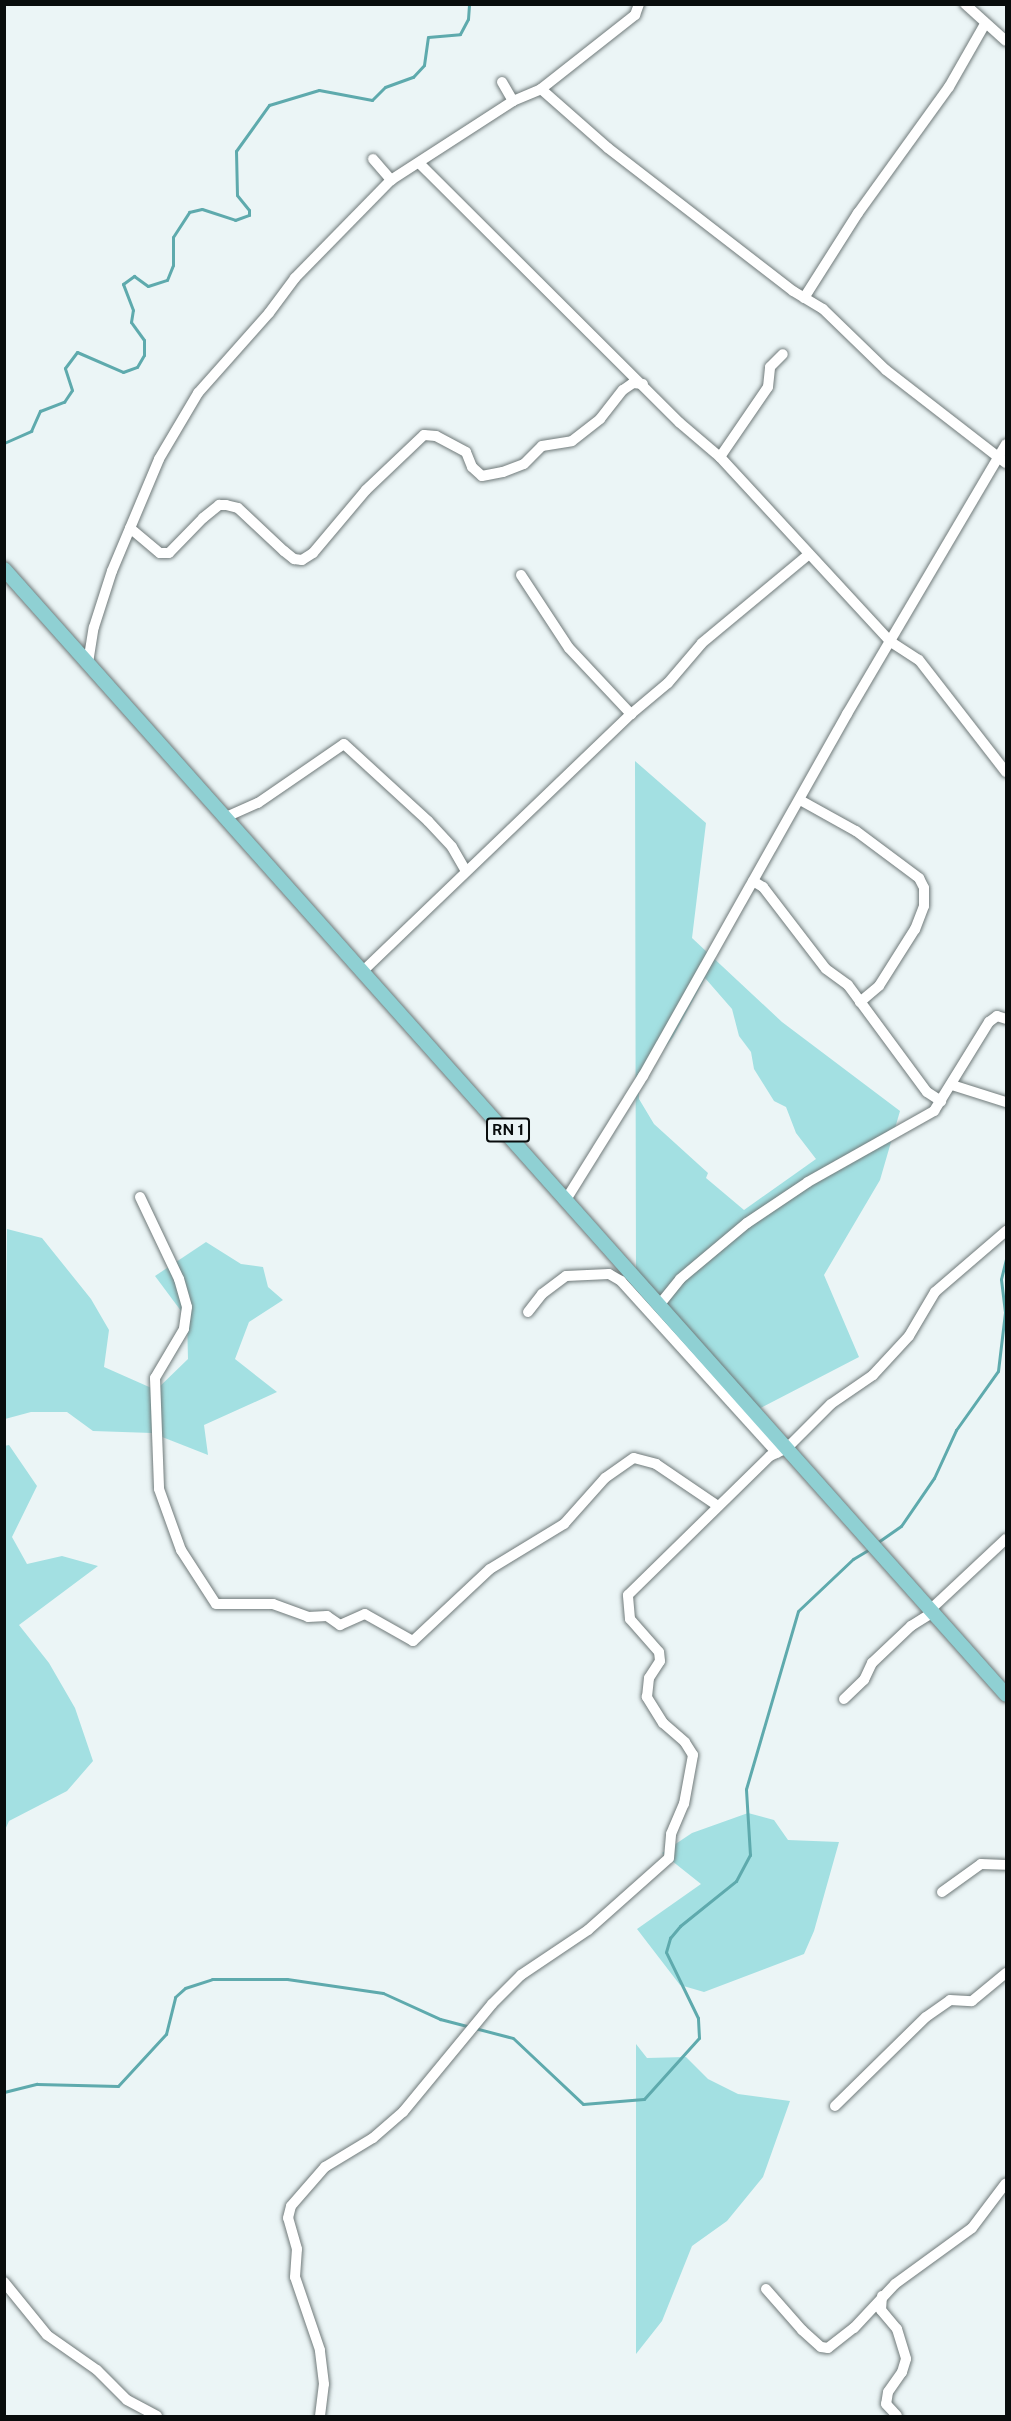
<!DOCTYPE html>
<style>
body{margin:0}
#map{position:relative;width:1011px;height:2421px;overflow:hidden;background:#ebf5f6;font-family:"Public Sans",sans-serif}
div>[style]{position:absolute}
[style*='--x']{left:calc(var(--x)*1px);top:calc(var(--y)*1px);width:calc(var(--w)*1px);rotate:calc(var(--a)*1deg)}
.green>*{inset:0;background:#a3e0e2}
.stream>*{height:3px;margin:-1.5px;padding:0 1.5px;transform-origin:1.5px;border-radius:1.5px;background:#5eaaad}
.roads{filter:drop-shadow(0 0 2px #707a7a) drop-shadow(0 0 2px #707a7a)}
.minor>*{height:10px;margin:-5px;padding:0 5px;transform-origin:5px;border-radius:5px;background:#fff}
.major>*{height:14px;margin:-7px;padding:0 7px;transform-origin:7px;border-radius:7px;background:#8fd0d3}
span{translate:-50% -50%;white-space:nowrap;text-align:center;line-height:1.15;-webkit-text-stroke:6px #ebf5f6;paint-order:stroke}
.shield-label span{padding:2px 4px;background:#ebf5f6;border:2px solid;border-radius:4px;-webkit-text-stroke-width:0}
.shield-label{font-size:15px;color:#090d0d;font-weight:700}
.frame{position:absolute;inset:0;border:6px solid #090d0d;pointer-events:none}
</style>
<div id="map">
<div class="green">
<i style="clip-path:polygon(evenodd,635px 761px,706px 823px,692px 938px,782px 1022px,900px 1111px,880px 1180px,824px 1275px,859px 1357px,751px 1413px,636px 1285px,635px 761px,705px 978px,732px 1009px,739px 1036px,751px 1052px,754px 1069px,774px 1101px,786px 1107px,796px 1133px,816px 1159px,744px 1210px,706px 1178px,708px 1173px,654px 1124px,639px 1099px,639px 1081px,673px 1037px,705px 978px)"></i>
<i style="clip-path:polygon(7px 1229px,42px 1238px,91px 1299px,109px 1330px,104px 1367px,156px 1390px,188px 1359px,187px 1319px,155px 1276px,206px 1242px,241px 1264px,263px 1267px,268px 1287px,283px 1300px,249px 1322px,235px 1359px,277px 1392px,204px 1425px,208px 1455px,152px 1433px,93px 1431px,67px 1412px,31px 1412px,5px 1419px)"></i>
<i style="clip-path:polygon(9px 1445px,37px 1486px,12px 1537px,27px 1564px,62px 1556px,98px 1566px,19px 1625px,49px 1663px,75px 1708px,93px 1761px,67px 1791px,9px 1821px,5px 1830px,4px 1446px)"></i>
<i style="clip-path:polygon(748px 1813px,774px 1820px,788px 1840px,839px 1842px,814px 1931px,804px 1954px,704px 1992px,680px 1985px,637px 1929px,701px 1884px,662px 1853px,692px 1833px)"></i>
<i style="clip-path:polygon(636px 2044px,647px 2058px,686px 2057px,708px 2079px,738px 2094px,790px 2101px,763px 2177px,727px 2221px,692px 2246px,662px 2321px,636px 2354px)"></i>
</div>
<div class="stream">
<i style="--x:4;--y:443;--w:30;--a:-24"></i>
<i style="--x:31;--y:431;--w:22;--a:-66"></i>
<i style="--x:40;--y:411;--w:26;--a:-21"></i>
<i style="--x:64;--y:402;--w:14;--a:-56"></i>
<i style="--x:72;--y:390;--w:23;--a:-108"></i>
<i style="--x:65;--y:368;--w:20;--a:-53"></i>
<i style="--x:77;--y:352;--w:50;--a:23.5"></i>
<i style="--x:123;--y:372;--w:15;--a:-20"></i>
<i style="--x:137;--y:367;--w:14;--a:-60"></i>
<i style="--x:144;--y:355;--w:15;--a:-90"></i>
<i style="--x:144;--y:340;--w:22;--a:-126"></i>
<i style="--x:131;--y:322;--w:12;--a:-81"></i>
<i style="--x:133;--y:310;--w:28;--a:-111"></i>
<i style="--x:123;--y:284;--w:14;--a:-36"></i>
<i style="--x:134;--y:276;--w:17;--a:36"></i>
<i style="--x:148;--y:286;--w:20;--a:-18"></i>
<i style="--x:167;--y:280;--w:16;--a:-68"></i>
<i style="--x:173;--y:265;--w:28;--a:-90"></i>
<i style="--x:173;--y:237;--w:30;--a:-57"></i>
<i style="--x:189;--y:212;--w:13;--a:-13"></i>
<i style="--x:202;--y:209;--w:35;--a:18"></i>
<i style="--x:235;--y:220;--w:15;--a:-20"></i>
<i style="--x:249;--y:215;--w:5;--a:-90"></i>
<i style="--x:249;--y:210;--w:19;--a:-129"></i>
<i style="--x:237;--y:195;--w:44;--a:-91.3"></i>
<i style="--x:236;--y:151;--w:57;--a:-54.3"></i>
<i style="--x:269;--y:105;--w:52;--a:-16.7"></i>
<i style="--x:319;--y:90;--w:54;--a:10.7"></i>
<i style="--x:372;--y:100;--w:18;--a:-45"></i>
<i style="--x:385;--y:87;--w:30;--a:-20"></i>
<i style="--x:413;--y:77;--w:16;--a:-47"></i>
<i style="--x:424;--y:65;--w:28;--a:-82"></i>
<i style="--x:428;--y:37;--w:32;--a:-5"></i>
<i style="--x:460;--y:34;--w:17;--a:-62"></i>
<i style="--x:468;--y:19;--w:15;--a:-86"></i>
<i style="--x:4;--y:475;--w:9;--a:90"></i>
<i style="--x:878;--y:1542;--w:28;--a:-35"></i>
<i style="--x:901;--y:1526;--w:58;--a:-55.5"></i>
<i style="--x:934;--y:1478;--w:53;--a:-65.4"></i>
<i style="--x:956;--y:1430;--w:72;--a:-54.6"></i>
<i style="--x:998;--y:1371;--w:59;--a:-83.2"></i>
<i style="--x:1005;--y:1312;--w:33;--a:-97"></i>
<i style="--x:1001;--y:1279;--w:21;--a:-76"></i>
<i style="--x:4;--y:2092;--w:34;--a:-14"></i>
<i style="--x:37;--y:2084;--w:81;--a:1.4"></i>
<i style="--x:118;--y:2086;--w:71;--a:-47.3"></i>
<i style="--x:166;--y:2034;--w:38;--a:-76"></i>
<i style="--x:175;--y:1997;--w:13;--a:-42"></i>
<i style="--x:185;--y:1988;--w:28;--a:-18"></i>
<i style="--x:212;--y:1979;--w:75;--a:0"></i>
<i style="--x:287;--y:1979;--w:97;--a:8.3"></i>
<i style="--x:383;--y:1993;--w:63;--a:24.5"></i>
<i style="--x:440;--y:2019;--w:75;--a:14.6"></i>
<i style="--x:513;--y:2038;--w:96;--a:43.3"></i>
<i style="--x:583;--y:2104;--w:61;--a:-4.7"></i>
<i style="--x:644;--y:2099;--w:82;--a:-48"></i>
<i style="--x:699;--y:2038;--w:20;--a:-93"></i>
<i style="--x:698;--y:2018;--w:73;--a:-115.9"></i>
<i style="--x:666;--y:1952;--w:15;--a:-74"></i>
<i style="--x:670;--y:1938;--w:16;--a:-50"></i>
<i style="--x:680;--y:1926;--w:72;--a:-38.8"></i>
<i style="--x:736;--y:1881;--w:30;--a:-62"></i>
<i style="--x:750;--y:1855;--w:66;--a:-93.5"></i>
<i style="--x:746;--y:1789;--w:185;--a:-73.7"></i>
<i style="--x:798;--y:1611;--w:76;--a:-43.4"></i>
<i style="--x:853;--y:1559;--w:17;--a:-31"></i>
</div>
<div class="roads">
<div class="minor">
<i style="--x:965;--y:4;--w:55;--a:42.1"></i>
<i style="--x:502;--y:82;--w:22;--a:60"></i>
<i style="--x:541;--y:89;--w:89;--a:41.4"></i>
<i style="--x:608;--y:148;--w:234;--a:37.7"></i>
<i style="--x:793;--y:291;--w:35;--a:31"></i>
<i style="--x:823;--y:309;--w:88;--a:44.1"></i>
<i style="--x:886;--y:370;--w:152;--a:37.8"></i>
<i style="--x:373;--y:159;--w:28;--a:49"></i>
<i style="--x:419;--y:163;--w:368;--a:44.9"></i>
<i style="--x:680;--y:423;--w:52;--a:40.4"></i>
<i style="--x:720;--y:457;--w:252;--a:47.3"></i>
<i style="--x:891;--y:642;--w:33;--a:33"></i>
<i style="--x:919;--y:660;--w:142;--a:52.2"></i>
<i style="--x:804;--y:298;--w:101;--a:-57.6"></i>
<i style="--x:858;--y:213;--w:155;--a:-54.2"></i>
<i style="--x:949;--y:87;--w:73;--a:-60.3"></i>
<i style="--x:720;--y:457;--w:85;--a:-55.6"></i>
<i style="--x:768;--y:387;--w:20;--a:-84"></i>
<i style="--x:770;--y:367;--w:18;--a:-45"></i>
<i style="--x:130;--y:528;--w:39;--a:40"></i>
<i style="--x:160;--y:553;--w:9;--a:0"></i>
<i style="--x:169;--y:553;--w:49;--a:-45.8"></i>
<i style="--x:203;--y:518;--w:21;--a:-39"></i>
<i style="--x:219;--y:505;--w:7;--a:0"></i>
<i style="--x:226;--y:505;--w:12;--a:14"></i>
<i style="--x:238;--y:508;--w:63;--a:43.1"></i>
<i style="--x:284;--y:551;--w:13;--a:39"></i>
<i style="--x:294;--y:559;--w:8;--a:7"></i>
<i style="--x:302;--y:560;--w:13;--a:-32"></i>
<i style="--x:313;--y:553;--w:82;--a:-49.9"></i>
<i style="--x:366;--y:490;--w:80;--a:-43.5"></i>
<i style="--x:424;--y:435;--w:12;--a:5"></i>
<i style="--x:436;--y:436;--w:34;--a:28"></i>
<i style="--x:466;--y:452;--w:16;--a:68"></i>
<i style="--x:472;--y:467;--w:13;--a:42"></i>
<i style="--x:482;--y:476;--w:21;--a:-11"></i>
<i style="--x:503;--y:472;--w:22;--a:-21"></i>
<i style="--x:524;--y:464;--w:25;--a:-45"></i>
<i style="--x:542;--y:446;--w:30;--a:-9"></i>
<i style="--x:572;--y:441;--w:36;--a:-38"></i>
<i style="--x:600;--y:419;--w:37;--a:-52"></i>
<i style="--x:623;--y:390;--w:12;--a:-35"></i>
<i style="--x:633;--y:383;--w:10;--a:6"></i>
<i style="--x:521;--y:575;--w:87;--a:56.7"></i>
<i style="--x:569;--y:648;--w:91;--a:46.8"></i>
<i style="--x:88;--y:663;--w:36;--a:-81"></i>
<i style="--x:94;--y:627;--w:59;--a:-72.2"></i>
<i style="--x:112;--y:571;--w:121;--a:-67.2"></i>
<i style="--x:159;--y:459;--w:77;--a:-59.4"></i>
<i style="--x:198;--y:393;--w:107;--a:-48.4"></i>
<i style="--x:269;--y:313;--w:44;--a:-53.4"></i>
<i style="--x:295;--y:278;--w:137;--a:-45.6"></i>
<i style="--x:391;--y:180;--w:145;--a:-32.9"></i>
<i style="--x:513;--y:101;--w:30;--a:-23"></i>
<i style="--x:541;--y:89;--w:120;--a:-38.2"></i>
<i style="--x:635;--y:15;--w:12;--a:-70"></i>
<i style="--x:800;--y:800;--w:64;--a:29"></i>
<i style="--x:856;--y:831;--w:79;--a:36.7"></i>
<i style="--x:919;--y:878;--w:11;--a:63"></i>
<i style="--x:924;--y:888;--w:18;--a:90"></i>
<i style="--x:924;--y:906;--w:25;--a:111"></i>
<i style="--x:915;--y:929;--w:67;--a:122.3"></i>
<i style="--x:879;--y:986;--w:25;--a:140"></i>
<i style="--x:226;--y:817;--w:35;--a:-24"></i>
<i style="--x:258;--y:803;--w:104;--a:-34.5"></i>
<i style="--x:344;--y:744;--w:114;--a:42.5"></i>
<i style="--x:428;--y:821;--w:35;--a:47"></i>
<i style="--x:452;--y:847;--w:28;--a:60"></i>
<i style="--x:753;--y:881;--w:12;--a:31"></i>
<i style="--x:763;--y:887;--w:103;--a:52.5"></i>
<i style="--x:826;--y:969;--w:27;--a:36"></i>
<i style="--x:848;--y:985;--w:133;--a:53.6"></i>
<i style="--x:927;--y:1092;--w:17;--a:33"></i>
<i style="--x:364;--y:970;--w:370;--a:-43.8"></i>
<i style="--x:631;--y:714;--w:48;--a:-40"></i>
<i style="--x:668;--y:683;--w:52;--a:-49.6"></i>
<i style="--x:702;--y:643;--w:138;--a:-39.7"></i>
<i style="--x:952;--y:1085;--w:57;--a:17.5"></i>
<i style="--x:140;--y:1197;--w:91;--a:64.6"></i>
<i style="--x:179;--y:1279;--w:29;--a:74"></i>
<i style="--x:187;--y:1307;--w:22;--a:98"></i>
<i style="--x:184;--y:1329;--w:57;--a:120.6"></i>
<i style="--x:155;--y:1378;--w:111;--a:87.9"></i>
<i style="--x:159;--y:1489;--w:65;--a:70.2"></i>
<i style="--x:181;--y:1550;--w:64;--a:57.1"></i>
<i style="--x:216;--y:1604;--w:57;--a:0"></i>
<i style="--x:273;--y:1604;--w:37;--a:20"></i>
<i style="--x:308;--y:1617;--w:19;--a:-3"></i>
<i style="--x:327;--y:1616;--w:16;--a:35"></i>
<i style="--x:340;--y:1625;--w:27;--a:-24"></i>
<i style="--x:365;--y:1614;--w:55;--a:29.4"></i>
<i style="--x:413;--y:1641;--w:105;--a:-43.1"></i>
<i style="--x:490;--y:1569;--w:87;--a:-31.3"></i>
<i style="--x:564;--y:1524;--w:62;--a:-48.3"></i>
<i style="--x:605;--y:1478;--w:35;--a:-35"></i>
<i style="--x:634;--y:1458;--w:23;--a:15"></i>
<i style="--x:656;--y:1464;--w:75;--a:34.1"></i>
<i style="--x:567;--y:1198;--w:144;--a:-58.1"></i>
<i style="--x:643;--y:1076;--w:416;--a:-60.6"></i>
<i style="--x:847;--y:714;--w:313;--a:-59.5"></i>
<i style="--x:660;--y:1304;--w:32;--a:-51"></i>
<i style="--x:680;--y:1279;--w:87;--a:-39.9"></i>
<i style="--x:747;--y:1223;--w:73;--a:-33.9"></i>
<i style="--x:808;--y:1182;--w:145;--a:-29.4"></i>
<i style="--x:934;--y:1111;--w:105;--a:-58.3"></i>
<i style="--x:989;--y:1022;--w:10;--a:-37"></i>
<i style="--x:997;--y:1016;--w:9;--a:18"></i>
<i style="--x:528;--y:1312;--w:23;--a:-52"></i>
<i style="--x:542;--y:1294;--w:30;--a:-37"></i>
<i style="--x:566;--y:1276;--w:43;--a:-2.7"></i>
<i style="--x:609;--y:1274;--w:14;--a:30"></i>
<i style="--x:621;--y:1281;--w:232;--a:47.8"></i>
<i style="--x:930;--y:1610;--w:104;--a:-43.1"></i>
<i style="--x:844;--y:1699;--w:28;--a:-44"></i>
<i style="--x:864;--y:1680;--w:19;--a:-65"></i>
<i style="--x:872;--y:1663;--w:54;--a:-43.5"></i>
<i style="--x:911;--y:1626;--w:25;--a:-32"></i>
<i style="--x:942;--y:1892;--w:48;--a:-35.7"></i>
<i style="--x:981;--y:1864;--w:25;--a:2"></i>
<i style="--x:835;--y:2106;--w:127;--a:-44.4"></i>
<i style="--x:926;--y:2017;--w:29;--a:-35"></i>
<i style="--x:950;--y:2000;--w:22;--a:3"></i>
<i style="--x:972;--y:2001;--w:44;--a:-39.5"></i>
<i style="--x:4;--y:2282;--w:68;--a:50.9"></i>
<i style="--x:47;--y:2335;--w:61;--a:35"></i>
<i style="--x:97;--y:2370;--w:42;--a:45"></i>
<i style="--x:127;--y:2400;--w:34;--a:28"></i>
<i style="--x:766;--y:2289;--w:55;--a:48.7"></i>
<i style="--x:802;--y:2330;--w:25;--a:42"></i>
<i style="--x:821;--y:2347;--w:7;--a:8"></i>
<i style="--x:828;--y:2348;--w:33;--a:-38"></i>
<i style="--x:854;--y:2328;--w:60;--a:-47"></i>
<i style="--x:895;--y:2284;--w:95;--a:-36"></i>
<i style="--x:972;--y:2228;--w:56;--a:-52.9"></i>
<i style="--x:882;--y:2296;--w:14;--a:94"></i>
<i style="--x:881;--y:2310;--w:25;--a:50"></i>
<i style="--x:897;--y:2329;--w:31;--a:73"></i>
<i style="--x:906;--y:2359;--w:14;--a:107"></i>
<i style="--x:902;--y:2372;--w:24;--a:125"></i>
<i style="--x:888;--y:2392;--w:12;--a:99"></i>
<i style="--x:886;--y:2404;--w:16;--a:47"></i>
<i style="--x:320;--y:2416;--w:32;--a:-83"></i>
<i style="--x:324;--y:2384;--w:34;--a:-97"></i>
<i style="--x:320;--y:2350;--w:77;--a:-108.9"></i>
<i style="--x:295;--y:2277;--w:28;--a:-86"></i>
<i style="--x:297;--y:2249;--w:32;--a:-106"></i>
<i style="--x:288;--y:2218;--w:12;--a:-76"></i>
<i style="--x:291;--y:2206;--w:52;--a:-48.9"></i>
<i style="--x:325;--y:2167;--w:56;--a:-31.1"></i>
<i style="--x:373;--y:2138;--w:40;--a:-41"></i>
<i style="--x:403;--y:2112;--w:140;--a:-50.5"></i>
<i style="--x:492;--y:2004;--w:41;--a:-45"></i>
<i style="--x:521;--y:1975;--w:81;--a:-33.9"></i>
<i style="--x:588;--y:1930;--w:108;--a:-41.6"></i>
<i style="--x:669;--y:1858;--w:24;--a:-85"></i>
<i style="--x:671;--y:1834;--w:33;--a:-67"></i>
<i style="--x:684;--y:1804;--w:50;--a:-79.6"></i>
<i style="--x:693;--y:1755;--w:15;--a:-122"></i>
<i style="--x:685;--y:1742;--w:29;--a:-139"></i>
<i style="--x:663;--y:1723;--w:31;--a:-122"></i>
<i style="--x:647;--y:1697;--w:19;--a:-84"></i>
<i style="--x:649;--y:1678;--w:20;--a:-57"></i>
<i style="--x:660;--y:1661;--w:9;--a:-96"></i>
<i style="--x:659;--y:1652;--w:44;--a:-131.3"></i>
<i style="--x:630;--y:1619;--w:24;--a:-95"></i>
<i style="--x:628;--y:1595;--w:199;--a:-44.4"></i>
<i style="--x:770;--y:1456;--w:19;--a:-25"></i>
<i style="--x:787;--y:1448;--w:62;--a:-45"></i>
<i style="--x:831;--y:1404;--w:51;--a:-34.6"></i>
<i style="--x:873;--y:1375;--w:53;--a:-47.3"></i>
<i style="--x:909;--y:1336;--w:51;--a:-59.4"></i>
<i style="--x:935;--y:1292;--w:94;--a:-40.7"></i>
</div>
<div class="major">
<i style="--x:4;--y:569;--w:1507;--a:48.33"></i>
</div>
</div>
<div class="shield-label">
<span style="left:508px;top:1130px">RN 1</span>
</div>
<div class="frame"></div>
</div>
